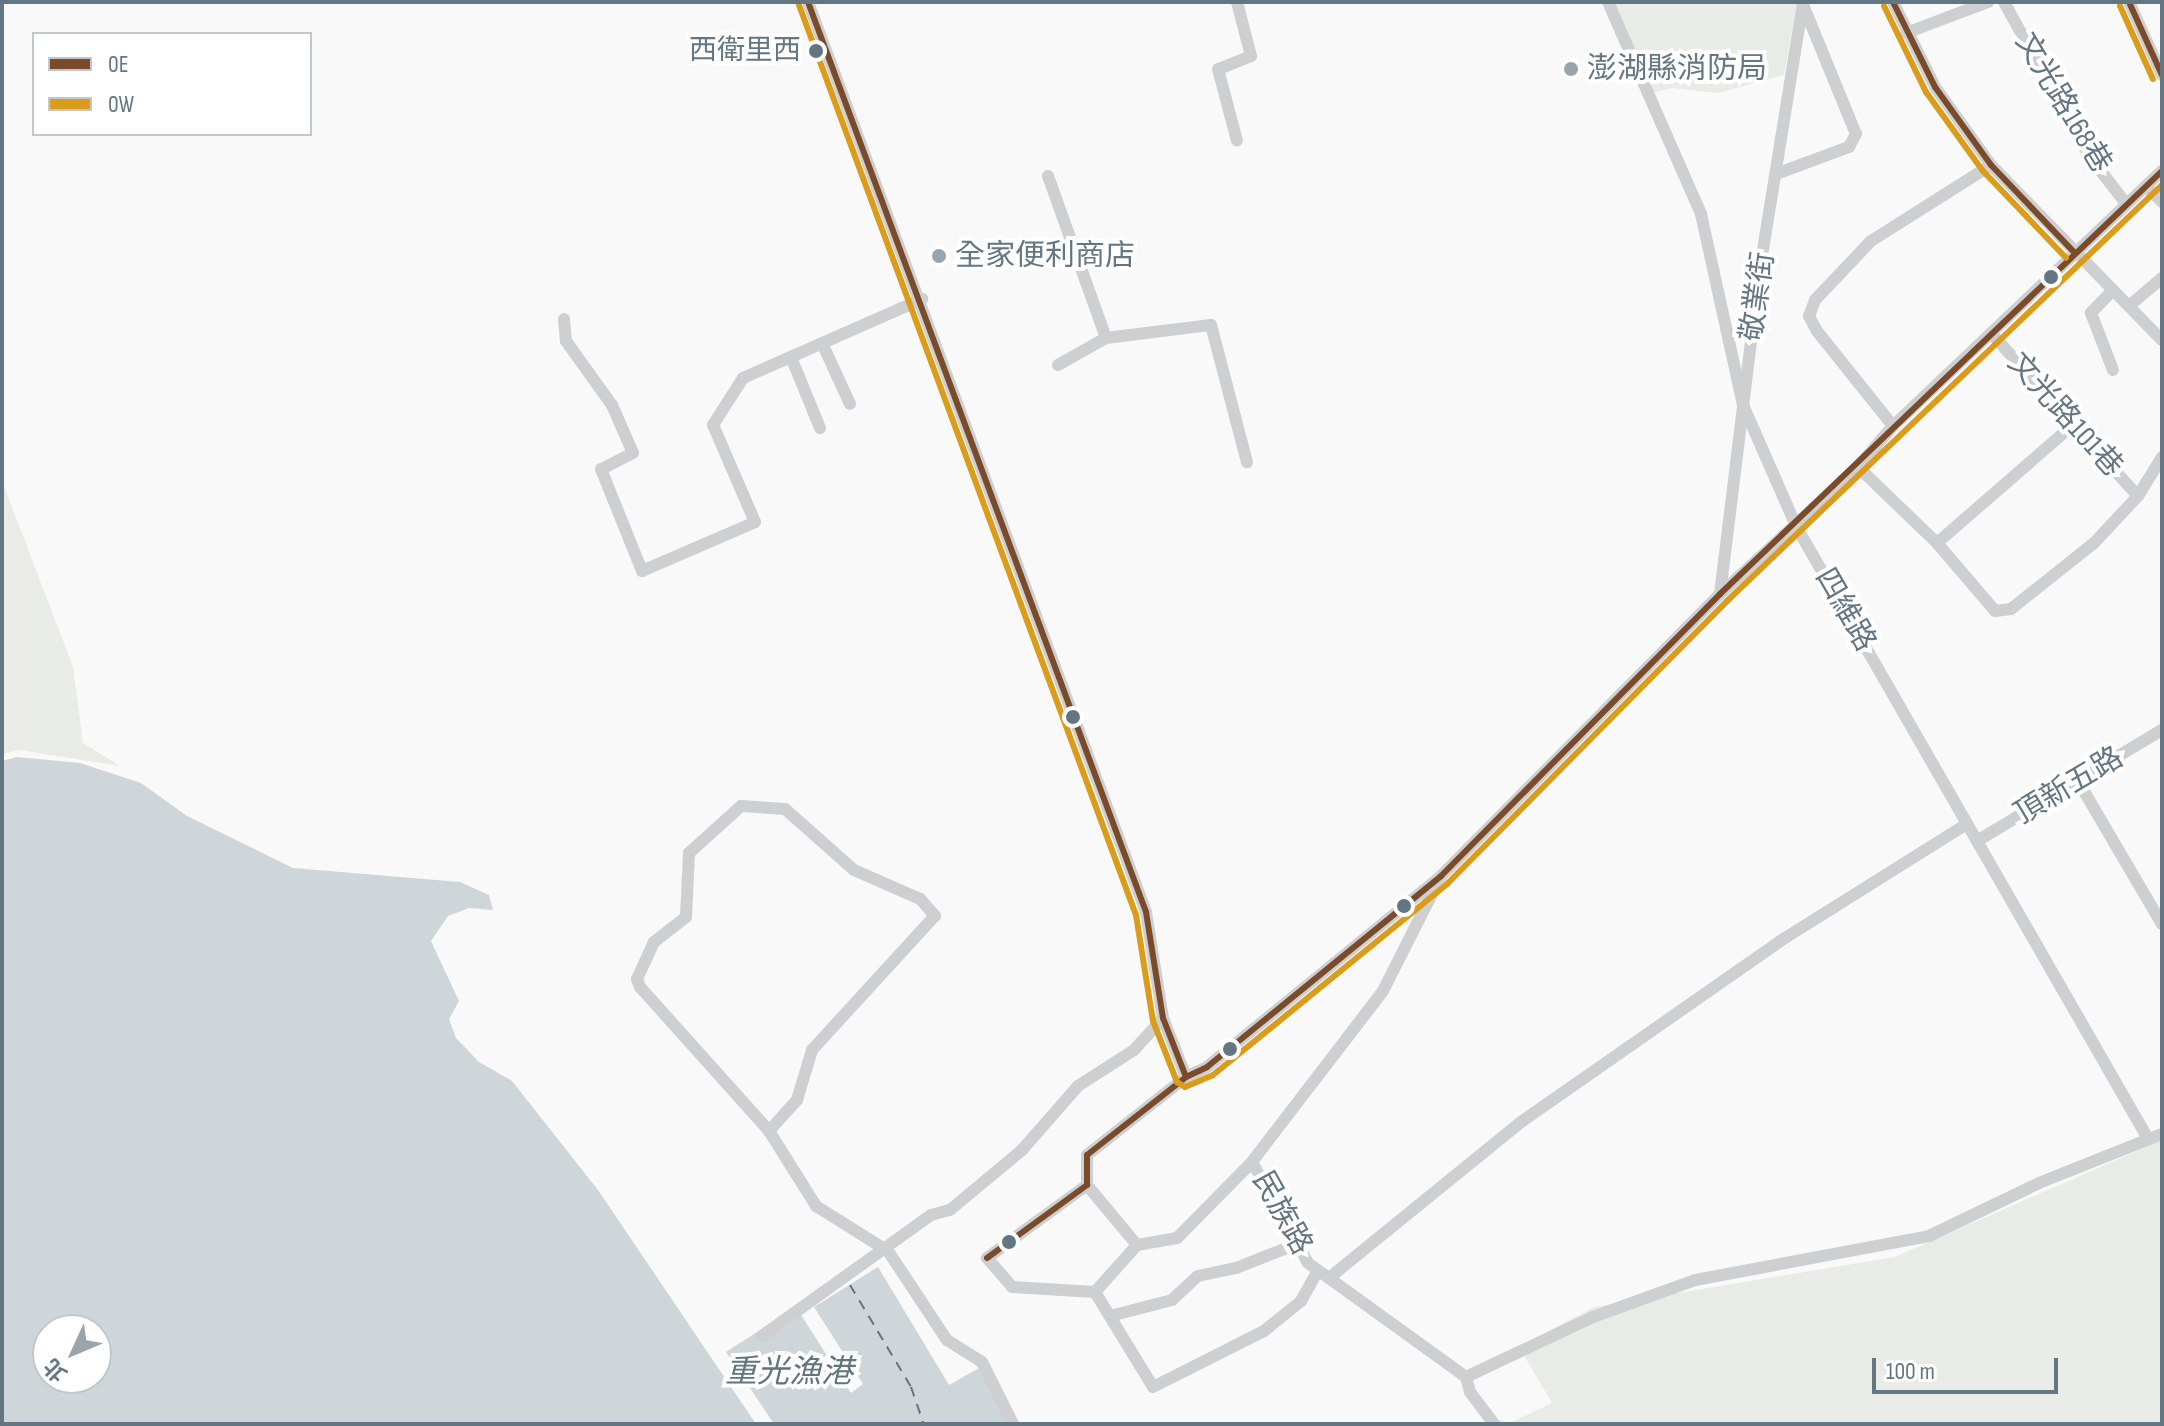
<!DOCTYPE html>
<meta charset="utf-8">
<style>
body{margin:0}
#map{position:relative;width:2164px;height:1426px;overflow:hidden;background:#f9f9f9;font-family:"Sofia Sans Condensed","Noto Sans TC",sans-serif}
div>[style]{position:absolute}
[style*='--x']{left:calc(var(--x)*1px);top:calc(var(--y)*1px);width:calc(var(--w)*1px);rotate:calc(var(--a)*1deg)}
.green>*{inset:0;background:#e8ebe6}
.water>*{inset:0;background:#ced6d9}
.ferry>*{height:2px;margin-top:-1px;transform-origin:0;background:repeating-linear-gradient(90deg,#60757c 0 10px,transparent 0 18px)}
.minor>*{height:12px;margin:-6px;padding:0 6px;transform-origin:6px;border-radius:6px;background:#cecfd0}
.bus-1>*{height:6px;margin:-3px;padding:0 3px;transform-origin:3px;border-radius:3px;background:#7a4b2a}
.bus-2>*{height:6px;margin:-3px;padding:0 3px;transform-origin:3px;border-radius:3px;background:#da9c1a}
.dots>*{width:22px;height:22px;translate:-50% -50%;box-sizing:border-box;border:4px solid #fff;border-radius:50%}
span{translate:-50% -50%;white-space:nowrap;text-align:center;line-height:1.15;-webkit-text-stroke:8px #fff;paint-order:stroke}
.bus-label{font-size:28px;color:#657683}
.right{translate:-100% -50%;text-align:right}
.poi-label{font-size:30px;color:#657683}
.left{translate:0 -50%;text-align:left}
.street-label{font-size:30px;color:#657683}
.water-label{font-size:32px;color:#60757c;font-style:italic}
.frame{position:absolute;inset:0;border:4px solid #657683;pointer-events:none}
.legend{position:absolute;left:32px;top:32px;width:280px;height:104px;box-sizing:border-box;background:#fff;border:2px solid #c1c8cd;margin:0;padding:10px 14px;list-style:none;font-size:24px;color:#657683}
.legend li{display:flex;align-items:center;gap:16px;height:40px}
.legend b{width:40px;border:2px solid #c1c8cd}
.north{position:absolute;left:32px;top:1314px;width:80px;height:80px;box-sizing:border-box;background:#fff;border:2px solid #c1c8cd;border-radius:50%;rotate:226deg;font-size:22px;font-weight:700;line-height:32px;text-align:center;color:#657683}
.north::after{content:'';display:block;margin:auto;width:28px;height:36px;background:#99a4ac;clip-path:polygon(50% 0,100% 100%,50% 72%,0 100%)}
.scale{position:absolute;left:1872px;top:1358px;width:186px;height:36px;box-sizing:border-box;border:4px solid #657683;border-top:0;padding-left:10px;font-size:24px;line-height:28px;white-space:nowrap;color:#657683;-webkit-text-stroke:6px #fff;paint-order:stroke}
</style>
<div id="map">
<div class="green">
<i style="clip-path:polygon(1613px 2px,1797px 2px,1784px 75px,1718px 93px,1672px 88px,1652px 93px)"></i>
<i style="clip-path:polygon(2px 481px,73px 667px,83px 743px,120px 766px,20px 750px,2px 754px)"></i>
<i style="clip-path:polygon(2162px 1140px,2162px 1424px,1497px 1424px,1491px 1417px,1510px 1423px,1552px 1403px,1519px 1347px,1594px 1307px,1895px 1257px)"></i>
</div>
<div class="water">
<i style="clip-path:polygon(evenodd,17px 757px,80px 763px,141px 783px,187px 816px,293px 868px,460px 882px,489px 895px,493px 910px,469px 908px,448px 916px,431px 941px,459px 1001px,449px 1019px,456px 1038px,479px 1062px,512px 1081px,598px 1190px,756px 1424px,2px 1424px,2px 761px,17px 757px,48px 1330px,96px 1330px,96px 1378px,48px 1378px,48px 1330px)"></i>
<i style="clip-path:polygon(878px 1267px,949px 1385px,981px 1367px,1010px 1424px,774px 1424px,726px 1352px,796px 1307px,851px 1393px,863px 1384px,814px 1307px)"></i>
</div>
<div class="ferry">
<i style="--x:850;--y:1285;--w:119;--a:59.1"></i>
<i style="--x:911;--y:1387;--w:39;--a:71"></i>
</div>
<div class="minor">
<i style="--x:808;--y:2;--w:971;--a:69.62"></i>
<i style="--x:1146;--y:912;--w:107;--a:80.9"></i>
<i style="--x:1163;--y:1018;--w:63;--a:68.7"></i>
<i style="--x:1237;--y:2;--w:56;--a:75.5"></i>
<i style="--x:1251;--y:56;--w:35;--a:158"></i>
<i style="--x:1218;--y:69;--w:74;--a:75.2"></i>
<i style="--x:1608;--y:2;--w:232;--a:66.3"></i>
<i style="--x:1701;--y:214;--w:196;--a:77.6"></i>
<i style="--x:1743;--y:405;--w:132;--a:66.3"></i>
<i style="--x:1796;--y:526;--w:705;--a:60.12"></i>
<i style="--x:1893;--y:2;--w:95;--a:63.7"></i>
<i style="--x:1935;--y:87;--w:96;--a:54.3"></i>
<i style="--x:1991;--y:165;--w:245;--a:45.7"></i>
<i style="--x:2004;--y:2;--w:177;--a:61"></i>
<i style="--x:2090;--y:157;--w:56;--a:52.3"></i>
<i style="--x:2129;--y:2;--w:80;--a:65.7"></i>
<i style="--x:1906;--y:33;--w:88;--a:-20.7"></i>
<i style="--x:1776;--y:174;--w:78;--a:-20.3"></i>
<i style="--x:1849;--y:147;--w:15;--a:-62"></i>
<i style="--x:1856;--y:134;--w:139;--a:-112.3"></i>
<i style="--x:1048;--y:176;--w:172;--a:70.3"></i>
<i style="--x:2146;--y:186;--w:23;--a:45"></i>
<i style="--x:2113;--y:290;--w:32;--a:134"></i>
<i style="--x:2091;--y:313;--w:61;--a:68.9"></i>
<i style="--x:2129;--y:306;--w:43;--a:-40.3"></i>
<i style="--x:564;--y:319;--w:22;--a:85"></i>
<i style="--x:566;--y:341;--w:79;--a:54.3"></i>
<i style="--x:612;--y:405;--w:52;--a:66.4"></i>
<i style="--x:633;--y:453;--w:36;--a:153"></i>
<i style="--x:601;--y:469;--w:110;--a:68.1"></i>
<i style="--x:642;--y:571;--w:123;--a:-23.4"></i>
<i style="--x:755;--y:522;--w:106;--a:-113.4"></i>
<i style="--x:713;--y:425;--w:56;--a:-57.4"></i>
<i style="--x:743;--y:378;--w:196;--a:-23.8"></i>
<i style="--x:1991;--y:333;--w:219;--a:48"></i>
<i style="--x:822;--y:343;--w:67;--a:65.3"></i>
<i style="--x:791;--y:357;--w:77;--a:67.8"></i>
<i style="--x:1058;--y:365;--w:55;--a:-29.4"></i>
<i style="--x:1106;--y:338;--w:106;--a:-7.1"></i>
<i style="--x:1211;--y:325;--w:142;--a:75.3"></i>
<i style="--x:1893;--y:426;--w:122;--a:-128.7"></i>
<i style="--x:1817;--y:331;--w:17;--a:-118"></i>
<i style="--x:1809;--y:316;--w:17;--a:-69"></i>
<i style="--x:1815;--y:300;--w:81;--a:-46.5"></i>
<i style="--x:1871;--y:241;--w:142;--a:-32.3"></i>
<i style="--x:1858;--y:467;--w:110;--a:43.9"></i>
<i style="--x:1937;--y:543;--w:89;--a:49.5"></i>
<i style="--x:1995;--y:611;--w:16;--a:-7"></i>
<i style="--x:2011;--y:609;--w:106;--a:-38.5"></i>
<i style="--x:2094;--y:543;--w:64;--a:-46.9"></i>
<i style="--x:2138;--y:496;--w:46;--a:-58.4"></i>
<i style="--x:1937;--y:543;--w:181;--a:-41"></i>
<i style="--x:1720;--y:594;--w:335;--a:-83"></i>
<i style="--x:1761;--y:262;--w:263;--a:-80.8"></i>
<i style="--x:2078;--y:781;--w:166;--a:59.6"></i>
<i style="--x:1977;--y:841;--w:216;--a:-31"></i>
<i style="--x:1441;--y:876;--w:129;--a:116.8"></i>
<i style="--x:1383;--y:991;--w:215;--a:127.5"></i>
<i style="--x:1252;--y:1162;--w:107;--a:134.6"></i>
<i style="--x:1177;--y:1238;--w:41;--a:170.1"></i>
<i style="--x:1137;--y:1245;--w:78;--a:-129.8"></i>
<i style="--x:1087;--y:1185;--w:30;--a:-90"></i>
<i style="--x:1087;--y:1155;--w:126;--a:-38.2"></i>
<i style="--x:1186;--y:1077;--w:23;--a:-25"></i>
<i style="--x:1207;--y:1067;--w:302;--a:-39.2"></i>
<i style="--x:1441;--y:876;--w:397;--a:-45.3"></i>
<i style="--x:1720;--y:594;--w:188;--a:-42.6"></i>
<i style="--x:1858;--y:467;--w:54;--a:-49.5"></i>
<i style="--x:1893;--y:426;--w:371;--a:-43.5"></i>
<i style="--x:769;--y:1131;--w:42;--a:-47.9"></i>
<i style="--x:797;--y:1100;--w:52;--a:-73.3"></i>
<i style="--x:812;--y:1050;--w:182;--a:-47.5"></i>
<i style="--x:935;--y:916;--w:23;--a:-131"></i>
<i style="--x:920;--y:899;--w:72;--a:-156.3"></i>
<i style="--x:854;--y:870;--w:92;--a:-138.5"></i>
<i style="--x:785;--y:809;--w:44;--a:-176.1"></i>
<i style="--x:741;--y:806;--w:70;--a:137.9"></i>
<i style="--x:689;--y:853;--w:64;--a:92.7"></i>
<i style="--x:686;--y:917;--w:41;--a:142"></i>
<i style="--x:654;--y:942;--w:41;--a:114.7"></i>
<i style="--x:637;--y:979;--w:9;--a:69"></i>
<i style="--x:640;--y:987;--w:193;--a:48.1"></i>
<i style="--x:769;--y:1131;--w:89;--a:57.9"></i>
<i style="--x:816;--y:1206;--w:85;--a:32"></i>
<i style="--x:888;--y:1251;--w:107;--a:56.5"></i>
<i style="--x:947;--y:1340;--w:41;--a:32.2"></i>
<i style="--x:982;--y:1362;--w:69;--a:63.4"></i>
<i style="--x:1252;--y:1162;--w:115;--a:61"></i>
<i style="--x:1308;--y:1263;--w:195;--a:35.8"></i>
<i style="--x:1466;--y:1377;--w:16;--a:75"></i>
<i style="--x:1470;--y:1392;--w:40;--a:53"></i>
<i style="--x:1087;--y:1185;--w:124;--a:143.9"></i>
<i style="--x:987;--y:1258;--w:38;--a:49"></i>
<i style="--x:1012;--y:1287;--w:83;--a:3.4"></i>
<i style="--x:1095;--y:1292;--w:111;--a:58.6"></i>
<i style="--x:1153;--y:1387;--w:124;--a:-26.8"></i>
<i style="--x:1264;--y:1331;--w:48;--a:-39"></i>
<i style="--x:1301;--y:1301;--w:35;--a:-61"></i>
<i style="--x:1329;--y:1278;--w:247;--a:-39.1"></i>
<i style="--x:1521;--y:1122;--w:322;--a:-34.9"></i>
<i style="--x:1785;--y:938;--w:215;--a:-32.1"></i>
<i style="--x:1095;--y:1292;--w:63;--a:-48.2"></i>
<i style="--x:1110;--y:1316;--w:64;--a:-14.5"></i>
<i style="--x:1172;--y:1300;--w:35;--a:-43"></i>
<i style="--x:1198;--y:1276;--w:39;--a:-12"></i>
<i style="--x:1236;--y:1268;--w:66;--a:-21.5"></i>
<i style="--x:762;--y:1336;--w:208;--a:-35.6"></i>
<i style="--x:931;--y:1215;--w:20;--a:-15"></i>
<i style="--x:950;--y:1210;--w:94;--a:-39.8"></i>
<i style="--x:1022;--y:1150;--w:85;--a:-48.8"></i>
<i style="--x:1078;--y:1086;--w:67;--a:-32.7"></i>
<i style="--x:1134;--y:1050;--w:43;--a:-47.8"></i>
<i style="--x:1466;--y:1377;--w:140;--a:-25.3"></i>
<i style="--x:1593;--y:1317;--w:109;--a:-19.9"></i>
<i style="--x:1695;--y:1280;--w:238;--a:-10.6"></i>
<i style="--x:1929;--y:1236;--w:122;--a:-25.7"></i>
<i style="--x:2039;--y:1183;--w:132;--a:-21.7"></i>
</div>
<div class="bus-1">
<i style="--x:808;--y:2;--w:971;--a:69.62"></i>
<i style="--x:1146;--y:912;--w:107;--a:80.9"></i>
<i style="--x:1163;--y:1018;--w:63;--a:68.7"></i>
<i style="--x:1893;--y:2;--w:95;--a:63.7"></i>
<i style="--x:1935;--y:87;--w:96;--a:54.3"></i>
<i style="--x:1991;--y:165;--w:119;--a:46.4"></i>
<i style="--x:2129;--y:2;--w:80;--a:65.7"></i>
<i style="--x:987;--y:1258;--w:124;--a:-36.1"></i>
<i style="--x:1087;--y:1185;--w:30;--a:-90"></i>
<i style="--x:1087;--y:1155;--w:126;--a:-38.2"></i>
<i style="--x:1186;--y:1077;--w:23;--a:-25"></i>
<i style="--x:1207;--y:1067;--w:302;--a:-39.2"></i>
<i style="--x:1441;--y:876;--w:397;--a:-45.3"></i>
<i style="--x:1720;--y:594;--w:612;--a:-43.74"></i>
</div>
<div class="bus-2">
<i style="--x:799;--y:5;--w:970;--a:69.68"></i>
<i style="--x:1136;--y:915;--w:107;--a:80.9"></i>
<i style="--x:1153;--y:1021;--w:66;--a:68.5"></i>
<i style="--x:1177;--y:1082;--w:9;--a:32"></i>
<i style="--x:1185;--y:1087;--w:30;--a:-23"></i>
<i style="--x:1213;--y:1075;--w:303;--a:-39.2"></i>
<i style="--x:1448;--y:883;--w:397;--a:-45.3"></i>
<i style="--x:1727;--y:601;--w:602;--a:-43.72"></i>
<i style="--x:1884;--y:6;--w:96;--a:64"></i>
<i style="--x:1926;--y:92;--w:97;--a:54.2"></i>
<i style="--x:1983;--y:171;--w:120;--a:46.3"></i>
<i style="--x:2120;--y:6;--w:80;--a:65.7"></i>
</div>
<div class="dots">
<i style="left:816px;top:51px;background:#657683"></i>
<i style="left:1571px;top:69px;background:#99a4ac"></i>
<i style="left:939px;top:256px;background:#99a4ac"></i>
<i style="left:2051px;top:277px;background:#657683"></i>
<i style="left:1073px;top:717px;background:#657683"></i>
<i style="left:1404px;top:906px;background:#657683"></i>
<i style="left:1230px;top:1049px;background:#657683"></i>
<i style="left:1009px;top:1242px;background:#657683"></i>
</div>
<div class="bus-label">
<span class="right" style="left:801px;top:51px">西衛里西</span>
</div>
<div class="poi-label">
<span class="left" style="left:1587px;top:69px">澎湖縣消防局</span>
<span class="left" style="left:955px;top:256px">全家便利商店</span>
</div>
<div class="street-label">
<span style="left:2063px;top:103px;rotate:59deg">文光路168巷</span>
<span style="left:1758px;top:297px;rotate:-82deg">敬業街</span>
<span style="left:2065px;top:415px;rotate:48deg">文光路101巷</span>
<span style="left:1845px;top:610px;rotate:60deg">四維路</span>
<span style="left:2069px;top:786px;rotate:-31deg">頂新五路</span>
<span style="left:1282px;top:1213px;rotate:61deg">民族路</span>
</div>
<div class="water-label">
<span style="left:789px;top:1373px">重光漁港</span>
</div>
<div class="frame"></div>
<ul class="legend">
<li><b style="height:10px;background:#7a4b2a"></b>0E</li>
<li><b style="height:10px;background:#da9c1a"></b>0W</li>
</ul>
<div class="north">北</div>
<div class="scale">100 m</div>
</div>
